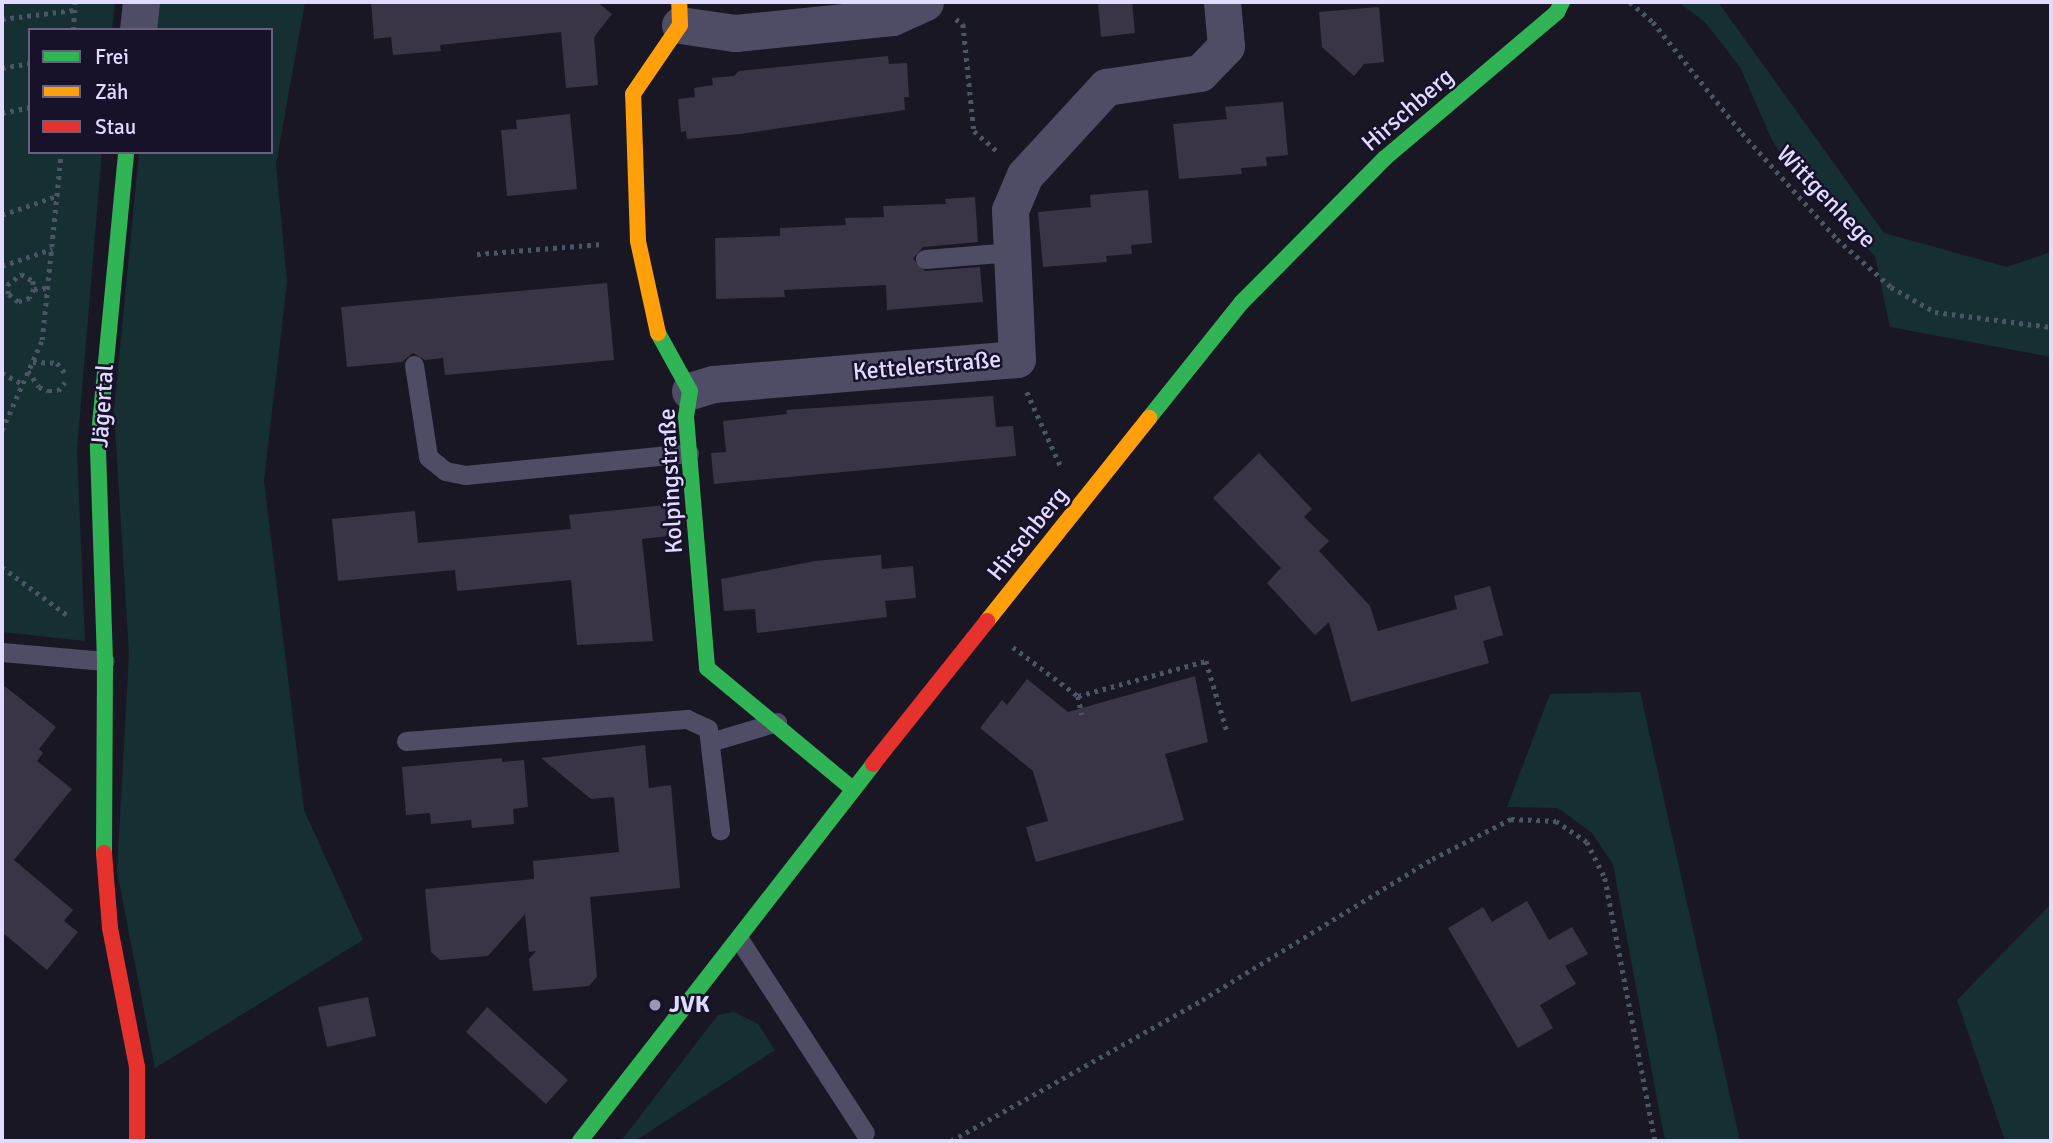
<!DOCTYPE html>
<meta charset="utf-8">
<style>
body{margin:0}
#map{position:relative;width:2053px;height:1143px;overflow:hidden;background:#1a1724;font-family:Signika,sans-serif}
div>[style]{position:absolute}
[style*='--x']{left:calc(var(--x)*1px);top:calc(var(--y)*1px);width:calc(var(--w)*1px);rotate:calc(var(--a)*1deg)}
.green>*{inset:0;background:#152f32}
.building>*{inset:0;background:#393546}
.path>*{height:4.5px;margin-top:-2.25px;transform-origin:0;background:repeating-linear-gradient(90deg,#4a5565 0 3.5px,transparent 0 8.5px)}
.lane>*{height:19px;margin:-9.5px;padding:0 9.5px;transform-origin:9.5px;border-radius:9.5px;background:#4f4c65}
.street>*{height:37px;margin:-18.5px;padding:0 18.5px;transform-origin:18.5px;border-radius:18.5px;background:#4f4c65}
.fast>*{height:16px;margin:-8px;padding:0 8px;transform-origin:8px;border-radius:8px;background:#30b455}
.slow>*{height:16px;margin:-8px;padding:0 8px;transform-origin:8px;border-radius:8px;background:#ff9f0a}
.jam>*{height:16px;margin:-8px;padding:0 8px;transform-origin:8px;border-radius:8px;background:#e5322d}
.dots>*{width:19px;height:19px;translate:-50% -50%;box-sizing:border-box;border:4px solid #17112a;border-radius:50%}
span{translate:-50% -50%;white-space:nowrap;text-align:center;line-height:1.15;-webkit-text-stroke:5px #17112a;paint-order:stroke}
.street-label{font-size:24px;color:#e1dbff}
.poi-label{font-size:24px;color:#e1dbff;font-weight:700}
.left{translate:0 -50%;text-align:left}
.frame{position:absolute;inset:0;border:4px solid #e1dbff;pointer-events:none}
.legend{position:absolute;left:28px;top:28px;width:245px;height:126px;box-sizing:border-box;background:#17112a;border:2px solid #68627f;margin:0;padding:9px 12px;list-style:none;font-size:21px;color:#e1dbff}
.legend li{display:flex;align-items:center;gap:14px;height:35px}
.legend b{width:35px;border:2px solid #68627f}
</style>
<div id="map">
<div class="green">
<i style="clip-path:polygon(2px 2px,115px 2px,112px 30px,30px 30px,30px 152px,102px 152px,77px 450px,85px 641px,2px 632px)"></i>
<i style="clip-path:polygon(154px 2px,305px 2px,276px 164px,287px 282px,264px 481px,304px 810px,363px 940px,155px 1068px,117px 871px,129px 654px,114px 411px,139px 152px,271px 152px,271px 30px,151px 30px)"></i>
<i style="clip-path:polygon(1678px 2px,1718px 2px,1884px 233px,2007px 267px,2051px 252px,2051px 357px,1890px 327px,1875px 256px,1790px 168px,1772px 140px,1740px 67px,1705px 22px)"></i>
<i style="clip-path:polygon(1640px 692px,1740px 1141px,1665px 1141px,1613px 864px,1592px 833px,1558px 808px,1507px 807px,1550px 694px)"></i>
<i style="clip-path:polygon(2051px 904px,2051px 1141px,2005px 1141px,1957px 1000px)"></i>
<i style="clip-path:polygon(734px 1012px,758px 1024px,775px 1050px,635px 1141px,621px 1141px,718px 1015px)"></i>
</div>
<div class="building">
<i style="clip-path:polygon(371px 2px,597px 2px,612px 14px,594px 37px,598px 85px,566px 88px,561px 32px,440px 45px,441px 51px,393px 55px,391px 37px,374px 39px)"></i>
<i style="clip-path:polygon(1098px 2px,1132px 2px,1135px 33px,1101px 37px)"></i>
<i style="clip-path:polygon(1379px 7px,1384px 62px,1364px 64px,1354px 76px,1322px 47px,1319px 12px)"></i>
<i style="clip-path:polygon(888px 56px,889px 64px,907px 63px,909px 97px,904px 97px,905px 110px,740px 134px,687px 139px,686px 131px,681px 132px,678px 99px,695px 97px,694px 88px,713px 85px,712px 78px,734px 76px,739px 71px)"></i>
<i style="clip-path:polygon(1283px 102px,1288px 155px,1266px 157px,1267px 166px,1241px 168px,1242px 174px,1179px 179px,1173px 124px,1227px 119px,1225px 107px)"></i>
<i style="clip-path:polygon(570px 114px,577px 189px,507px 196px,501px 130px,517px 129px,516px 120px)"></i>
<i style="clip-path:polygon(1148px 190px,1152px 243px,1131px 245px,1132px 254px,1106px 256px,1107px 262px,1043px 267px,1038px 212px,1091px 207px,1090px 195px)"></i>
<i style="clip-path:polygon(975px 197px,978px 242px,923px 247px,913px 259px,925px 271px,980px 267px,983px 302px,887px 310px,886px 285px,784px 290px,785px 297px,716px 299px,715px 238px,780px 236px,780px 228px,846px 225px,845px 218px,884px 217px,883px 206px,946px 204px,945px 199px)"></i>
<i style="clip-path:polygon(607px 283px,614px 360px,445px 375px,443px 358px,425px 360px,413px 353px,402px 362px,347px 367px,341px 307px)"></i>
<i style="clip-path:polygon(993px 396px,996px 427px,1013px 426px,1016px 456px,714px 484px,711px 453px,726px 452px,723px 421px,787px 414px,786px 410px)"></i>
<i style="clip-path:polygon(1259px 453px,1312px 509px,1304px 517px,1329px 541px,1319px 551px,1370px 606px,1378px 631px,1457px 609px,1454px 596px,1490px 586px,1503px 635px,1483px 641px,1489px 663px,1351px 702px,1329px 622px,1315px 635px,1267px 583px,1281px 568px,1213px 498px)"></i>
<i style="clip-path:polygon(665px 505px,668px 536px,642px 539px,653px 641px,577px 645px,571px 580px,457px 591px,455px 570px,338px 581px,332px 519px,415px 511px,418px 543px,571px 529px,569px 515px)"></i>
<i style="clip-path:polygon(881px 555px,882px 569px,913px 566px,916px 598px,885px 601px,887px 617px,757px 633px,755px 609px,724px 611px,721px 579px,815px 561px)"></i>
<i style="clip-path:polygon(1195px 676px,1208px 742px,1165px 754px,1184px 820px,1036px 862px,1026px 827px,1048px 821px,1033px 771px,980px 728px,1002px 700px,1007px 705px,1027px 679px,1068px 712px)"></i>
<i style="clip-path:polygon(2px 684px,56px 727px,39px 749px,43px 753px,37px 761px,72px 789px,14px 860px,73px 910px,64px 921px,78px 932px,47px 970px,2px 932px)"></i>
<i style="clip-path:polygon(645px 745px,649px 788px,671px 785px,680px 888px,590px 897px,597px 977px,589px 986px,533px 991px,529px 959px,536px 951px,529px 952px,525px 914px,488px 956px,440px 960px,431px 952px,425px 889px,534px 879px,533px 861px,619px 852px,614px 797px,591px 799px,541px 758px)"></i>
<i style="clip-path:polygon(502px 758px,502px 762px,524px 760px,528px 807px,513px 809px,514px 824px,472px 828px,471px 820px,431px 824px,430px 813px,406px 815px,402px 767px)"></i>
<i style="clip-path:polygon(1527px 901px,1549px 940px,1572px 927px,1588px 954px,1565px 966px,1576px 984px,1540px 1005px,1553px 1028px,1518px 1048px,1448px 928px,1483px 907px,1492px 922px)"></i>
<i style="clip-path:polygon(368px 997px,376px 1036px,327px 1047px,318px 1007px)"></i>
<i style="clip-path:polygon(487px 1007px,568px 1080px,546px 1104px,466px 1032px)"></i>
</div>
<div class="path">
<i style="--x:1630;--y:2;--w:30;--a:41"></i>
<i style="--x:1653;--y:22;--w:142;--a:51.3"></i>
<i style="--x:1742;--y:133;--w:142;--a:48.1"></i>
<i style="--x:1837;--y:239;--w:72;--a:41.6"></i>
<i style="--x:1891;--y:287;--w:51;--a:29.6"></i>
<i style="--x:1935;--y:312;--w:117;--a:7.4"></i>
<i style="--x:2;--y:19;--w:73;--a:-7.1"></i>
<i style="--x:956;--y:19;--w:9;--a:36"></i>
<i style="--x:963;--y:24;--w:108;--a:84.1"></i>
<i style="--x:974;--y:131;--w:32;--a:41"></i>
<i style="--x:73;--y:30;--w:28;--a:-86"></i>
<i style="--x:2;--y:68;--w:28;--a:-10"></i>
<i style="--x:2;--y:113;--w:29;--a:-12"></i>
<i style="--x:2;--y:215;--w:58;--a:-19.1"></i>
<i style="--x:477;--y:254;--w:126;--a:-4.5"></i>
<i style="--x:2;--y:266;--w:53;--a:-18.8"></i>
<i style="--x:34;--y:289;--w:10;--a:114"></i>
<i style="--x:30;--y:298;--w:13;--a:162"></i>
<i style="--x:18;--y:302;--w:13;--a:-141"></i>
<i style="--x:8;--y:294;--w:9;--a:-96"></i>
<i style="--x:7;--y:285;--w:18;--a:-38"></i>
<i style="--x:21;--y:274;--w:14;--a:30"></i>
<i style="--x:33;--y:281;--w:8;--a:83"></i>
<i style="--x:34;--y:289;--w:14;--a:-4"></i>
<i style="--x:33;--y:362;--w:24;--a:2"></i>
<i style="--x:57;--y:363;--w:14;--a:51"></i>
<i style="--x:28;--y:371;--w:19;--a:55"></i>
<i style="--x:39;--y:387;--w:10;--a:24"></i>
<i style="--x:48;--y:391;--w:10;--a:0"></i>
<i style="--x:58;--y:391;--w:11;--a:-52"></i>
<i style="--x:2;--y:373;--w:24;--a:28"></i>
<i style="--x:1027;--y:392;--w:82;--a:65.6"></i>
<i style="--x:2;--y:430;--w:98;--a:-66"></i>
<i style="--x:42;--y:340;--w:189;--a:-84.2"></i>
<i style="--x:2;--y:567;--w:81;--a:36.4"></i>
<i style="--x:1013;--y:647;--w:81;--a:37"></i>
<i style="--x:1078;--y:696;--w:19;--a:78"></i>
<i style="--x:1078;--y:696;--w:133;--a:-15.3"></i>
<i style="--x:1206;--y:661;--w:73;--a:73.3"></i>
<i style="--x:951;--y:1141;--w:288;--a:-29.3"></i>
<i style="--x:1202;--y:1000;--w:270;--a:-31.5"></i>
<i style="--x:1432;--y:859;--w:89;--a:-26.9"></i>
<i style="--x:1511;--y:819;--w:45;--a:2.5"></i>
<i style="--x:1556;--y:821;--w:37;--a:34"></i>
<i style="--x:1587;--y:842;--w:40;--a:63.4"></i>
<i style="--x:1605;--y:878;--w:268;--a:79.2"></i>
</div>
<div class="lane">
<i style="--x:925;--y:259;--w:87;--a:-4.6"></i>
<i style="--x:414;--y:365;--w:93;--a:81.3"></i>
<i style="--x:428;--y:457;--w:22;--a:39"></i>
<i style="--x:445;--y:471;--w:20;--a:11"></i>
<i style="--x:465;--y:475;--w:225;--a:-5.6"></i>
<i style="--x:2;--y:652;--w:103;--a:5"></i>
<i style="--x:406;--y:741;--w:282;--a:-4.5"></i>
<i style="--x:687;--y:719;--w:23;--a:25"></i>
<i style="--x:708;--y:729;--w:102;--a:83.2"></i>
<i style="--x:710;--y:742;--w:70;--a:-16.6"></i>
<i style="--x:739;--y:939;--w:231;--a:57"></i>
</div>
<div class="street">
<i style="--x:680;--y:25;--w:56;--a:8.3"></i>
<i style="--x:735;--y:33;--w:158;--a:-5.8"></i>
<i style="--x:892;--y:17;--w:36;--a:-24"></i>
<i style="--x:138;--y:30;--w:28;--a:-84"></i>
<i style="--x:690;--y:391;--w:24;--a:-17"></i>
<i style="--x:713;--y:384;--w:305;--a:-4.7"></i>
<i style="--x:1017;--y:359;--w:149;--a:-92.7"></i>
<i style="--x:1010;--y:210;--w:38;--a:-67"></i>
<i style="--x:1025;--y:175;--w:120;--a:-47.4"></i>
<i style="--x:1106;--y:87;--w:95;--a:-8.5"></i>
<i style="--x:1200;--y:73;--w:37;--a:-46"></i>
<i style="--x:1226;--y:46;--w:44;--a:-95.2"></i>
</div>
<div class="fast">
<i style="--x:658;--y:333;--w:66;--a:61.1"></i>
<i style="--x:690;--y:391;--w:26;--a:99"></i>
<i style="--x:686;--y:417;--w:252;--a:85.2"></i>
<i style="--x:707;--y:668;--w:190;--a:39.7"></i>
<i style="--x:1149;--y:418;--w:147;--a:-51.3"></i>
<i style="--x:1241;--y:303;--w:204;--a:-45.2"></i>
<i style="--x:1385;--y:158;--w:226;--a:-40.3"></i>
<i style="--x:1557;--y:12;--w:11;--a:-63"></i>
<i style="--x:104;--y:853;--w:192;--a:-89.7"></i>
<i style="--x:105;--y:661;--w:216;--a:-91.9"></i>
<i style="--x:98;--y:445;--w:294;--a:-84.5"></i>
<i style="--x:580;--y:1141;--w:477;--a:-52.1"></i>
</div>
<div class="slow">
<i style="--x:658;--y:333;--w:94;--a:-102.3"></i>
<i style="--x:638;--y:241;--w:147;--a:-91.9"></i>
<i style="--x:633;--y:94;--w:83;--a:-55.7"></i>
<i style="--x:680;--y:25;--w:23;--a:-92"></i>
<i style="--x:987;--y:621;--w:260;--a:-51.4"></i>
</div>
<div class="jam">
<i style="--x:873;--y:764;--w:183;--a:-51.4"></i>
<i style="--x:104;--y:853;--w:75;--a:85.4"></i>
<i style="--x:110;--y:928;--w:142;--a:79"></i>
<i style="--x:137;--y:1067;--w:74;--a:90"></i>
</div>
<div class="dots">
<i style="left:655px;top:1005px;background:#9b96b2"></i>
</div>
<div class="street-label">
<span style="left:1408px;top:110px;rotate:-41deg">Hirschberg</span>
<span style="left:1826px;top:197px;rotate:46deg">Wittgenhege</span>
<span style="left:927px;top:366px;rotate:-5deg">Kettelerstraße</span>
<span style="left:103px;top:406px;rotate:-86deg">Jägertal</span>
<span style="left:671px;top:481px;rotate:-93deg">Kolpingstraße</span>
<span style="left:1028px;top:534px;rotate:-51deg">Hirschberg</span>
</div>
<div class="poi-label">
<span class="left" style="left:669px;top:1005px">JVK</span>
</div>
<div class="frame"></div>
<ul class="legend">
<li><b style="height:9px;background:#30b455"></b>Frei</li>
<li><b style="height:9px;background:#ff9f0a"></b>Zäh</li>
<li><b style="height:9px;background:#e5322d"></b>Stau</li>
</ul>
</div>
